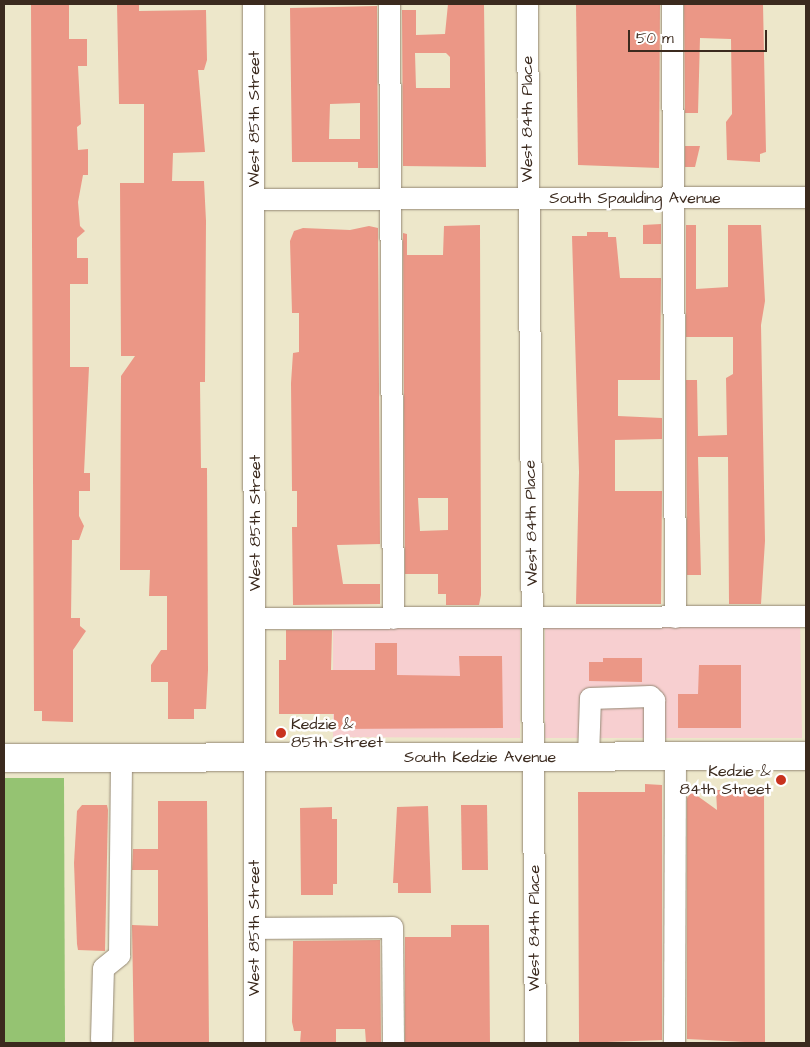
<!DOCTYPE html>
<style>
body{margin:0}
#map{position:relative;width:810px;height:1047px;overflow:hidden;background:#ede7ca;font-family:"Architects Daughter",sans-serif}
div>[style]{position:absolute}
[style*='--x']{left:calc(var(--x)*1px);top:calc(var(--y)*1px);width:calc(var(--w)*1px);rotate:calc(var(--a)*1deg)}
.built>*{inset:0;background:#f7cfd0}
.green>*{inset:0;background:#95c372}
.building>*{inset:0;background:#eb9786}
.roads{filter:drop-shadow(0 0 1px #948874) drop-shadow(0 0 1px #948874)}
.minor>*{height:21px;margin:-10.5px;padding:0 10.5px;transform-origin:10.5px;border-radius:10.5px;background:#fff}
.major>*{height:28px;margin:-14px;padding:0 14px;transform-origin:14px;border-radius:14px;background:#fff}
.dots>*{width:14px;height:14px;translate:-50% -50%;box-sizing:border-box;border:2px solid #fff;border-radius:50%}
span{translate:-50% -50%;white-space:nowrap;text-align:center;line-height:1.15;-webkit-text-stroke:5px #fff;paint-order:stroke}
.street-label{font-size:16px;color:#3b2a1e}
.poi-label{font-size:16px;color:#3b2a1e}
.left{translate:0 -50%;text-align:left}
.right{translate:-100% -50%;text-align:right}
.frame{position:absolute;inset:0;border:5px solid #3b2a1e;pointer-events:none}
.scale{position:absolute;left:628px;top:30px;width:139px;height:22px;box-sizing:border-box;border:2px solid #3b2a1e;border-top:0;padding-left:6px;font-size:15px;line-height:18px;white-space:nowrap;color:#3b2a1e;-webkit-text-stroke:4px #fff;paint-order:stroke}
</style>
<div id="map">
<div class="built">
<i style="clip-path:polygon(800px 616px,802px 738px,545px 738px,545px 617px)"></i>
<i style="clip-path:polygon(520px 617px,520px 738px,333px 737px,333px 618px)"></i>
</div>
<div class="green">
<i style="clip-path:polygon(4px 778px,64px 778px,65px 1043px,4px 1043px)"></i>
</div>
<div class="building">
<i style="clip-path:polygon(31px 4px,69px 4px,69px 39px,87px 39px,87px 66px,78px 66px,81px 124px,77px 127px,78px 150px,88px 149px,88px 175px,83px 175px,78px 202px,80px 226px,85px 231px,77px 238px,77px 258px,88px 258px,88px 284px,70px 284px,70px 367px,89px 367px,84px 473px,90px 473px,90px 491px,79px 491px,79px 516px,84px 526px,79px 540px,72px 540px,71px 618px,80px 618px,80px 626px,86px 631px,73px 650px,73px 722px,42px 721px,42px 711px,34px 711px)"></i>
<i style="clip-path:polygon(117px 4px,139px 4px,139px 11px,206px 10px,207px 60px,204px 70px,198px 70px,205px 152px,173px 153px,172px 181px,204px 181px,206px 221px,205px 382px,200px 382px,201px 468px,207px 468px,208px 670px,206px 709px,194px 709px,194px 719px,168px 719px,168px 682px,151px 682px,151px 665px,161px 650px,167px 650px,167px 596px,149px 596px,150px 570px,120px 570px,121px 376px,135px 356px,121px 356px,120px 183px,144px 183px,144px 104px,119px 104px)"></i>
<i style="clip-path:polygon(evenodd,448px 4px,484px 4px,486px 167px,403px 166px,402px 10px,416px 10px,416px 35px,445px 34px,448px 4px,415px 53px,446px 53px,450px 57px,450px 88px,416px 88px,415px 53px)"></i>
<i style="clip-path:polygon(576px 4px,660px 4px,659px 168px,578px 165px)"></i>
<i style="clip-path:polygon(684px 4px,763px 4px,766px 152px,760px 154px,760px 162px,727px 160px,726px 122px,732px 114px,731px 39px,700px 38px,698px 113px,685px 113px)"></i>
<i style="clip-path:polygon(evenodd,377px 6px,378px 168px,358px 168px,358px 162px,292px 162px,290px 8px,377px 6px,360px 103px,360px 139px,329px 139px,330px 104px,360px 103px)"></i>
<i style="clip-path:polygon(685px 146px,700px 146px,695px 167px,685px 167px)"></i>
<i style="clip-path:polygon(661px 224px,661px 244px,643px 244px,643px 225px)"></i>
<i style="clip-path:polygon(evenodd,480px 225px,481px 595px,479px 605px,446px 605px,446px 594px,438px 594px,438px 574px,405px 574px,403px 233px,407px 234px,407px 255px,443px 255px,444px 226px,480px 225px,418px 498px,448px 498px,448px 530px,420px 531px,418px 498px)"></i>
<i style="clip-path:polygon(686px 225px,696px 225px,696px 289px,728px 287px,728px 225px,761px 225px,765px 301px,761px 325px,765px 541px,761px 604px,729px 604px,728px 457px,698px 457px,701px 575px,687px 575px,686px 380px,697px 380px,698px 436px,727px 435px,726px 378px,733px 374px,733px 337px,686px 337px)"></i>
<i style="clip-path:polygon(369px 226px,378px 228px,380px 544px,337px 545px,343px 584px,380px 584px,380px 604px,293px 605px,292px 527px,297px 527px,297px 491px,292px 491px,291px 383px,293px 353px,299px 352px,299px 313px,292px 313px,290px 241px,294px 231px,303px 228px,350px 230px)"></i>
<i style="clip-path:polygon(587px 232px,608px 232px,608px 237px,616px 237px,620px 278px,661px 278px,660px 380px,618px 380px,618px 416px,662px 418px,662px 439px,615px 440px,615px 491px,662px 491px,661px 604px,576px 604px,579px 472px,572px 236px,587px 236px)"></i>
<i style="clip-path:polygon(286px 630px,332px 630px,331px 670px,375px 670px,375px 643px,397px 643px,397px 675px,460px 676px,459px 656px,502px 656px,503px 728px,334px 729px,334px 714px,279px 714px,279px 660px,286px 660px)"></i>
<i style="clip-path:polygon(603px 658px,642px 658px,642px 682px,589px 681px,589px 662px,603px 662px)"></i>
<i style="clip-path:polygon(699px 665px,741px 665px,741px 728px,678px 728px,678px 694px,698px 694px)"></i>
<i style="clip-path:polygon(645px 784px,662px 785px,662px 1040px,579px 1043px,578px 792px,645px 792px)"></i>
<i style="clip-path:polygon(716px 790px,764px 790px,765px 1043px,687px 1039px,687px 798px,692px 792px,717px 810px)"></i>
<i style="clip-path:polygon(158px 801px,207px 801px,209px 1043px,134px 1043px,132px 925px,158px 926px,158px 870px,132px 870px,133px 849px,158px 849px)"></i>
<i style="clip-path:polygon(82px 805px,107px 805px,108px 810px,105px 951px,78px 950px,77px 944px,74px 863px,77px 811px)"></i>
<i style="clip-path:polygon(461px 805px,487px 805px,488px 870px,462px 870px)"></i>
<i style="clip-path:polygon(428px 806px,431px 893px,398px 893px,398px 883px,393px 883px,397px 807px)"></i>
<i style="clip-path:polygon(332px 807px,332px 819px,337px 819px,337px 884px,333px 884px,333px 895px,301px 895px,300px 808px)"></i>
<i style="clip-path:polygon(451px 925px,489px 925px,490px 1043px,405px 1043px,405px 937px,451px 937px)"></i>
<i style="clip-path:polygon(380px 940px,381px 1043px,366px 1043px,365px 1029px,336px 1029px,336px 1043px,300px 1043px,301px 1031px,294px 1031px,292px 1022px,293px 941px)"></i>
</div>
<div class="roads">
<div class="minor">
<i style="--x:253;--y:4;--w:1039;--a:89.94"></i>
<i style="--x:389;--y:4;--w:614;--a:89.63"></i>
<i style="--x:527;--y:4;--w:1039;--a:89.56"></i>
<i style="--x:672;--y:4;--w:613;--a:89.72"></i>
<i style="--x:255;--y:199;--w:551;--a:-0.21"></i>
<i style="--x:255;--y:618;--w:551;--a:-0.21"></i>
<i style="--x:588;--y:757;--w:59;--a:-88.1"></i>
<i style="--x:590;--y:698;--w:60;--a:-1.9"></i>
<i style="--x:650;--y:696;--w:6;--a:45"></i>
<i style="--x:654;--y:700;--w:56;--a:90"></i>
<i style="--x:254;--y:928;--w:138;--a:-0.4"></i>
<i style="--x:392;--y:927;--w:116;--a:89.5"></i>
<i style="--x:101;--y:1039;--w:71;--a:-88.4"></i>
<i style="--x:103;--y:968;--w:21;--a:-39"></i>
<i style="--x:119;--y:955;--w:197;--a:-89.4"></i>
<i style="--x:674;--y:1043;--w:287;--a:-89.8"></i>
</div>
<div class="major">
<i style="--x:4;--y:758;--w:802;--a:-0.14"></i>
</div>
</div>
<div class="dots">
<i style="left:281px;top:733px;background:#c8321e"></i>
<i style="left:781px;top:780px;background:#c8321e"></i>
</div>
<div class="street-label">
<span style="left:254px;top:119px;rotate:-90deg">West 85th Street</span>
<span style="left:527px;top:119px;rotate:-90deg">West 84th Place</span>
<span style="left:635px;top:198px">South Spaulding Avenue</span>
<span style="left:255px;top:523px;rotate:-90deg">West 85th Street</span>
<span style="left:531px;top:523px;rotate:-91deg">West 84th Place</span>
<span style="left:480px;top:757px">South Kedzie Avenue</span>
<span style="left:254px;top:928px;rotate:-90deg">West 85th Street</span>
<span style="left:534px;top:928px;rotate:-90deg">West 84th Place</span>
</div>
<div class="poi-label">
<span class="left" style="left:291px;top:733px">Kedzie &amp;<br>85th Street</span>
<span class="right" style="left:771px;top:780px">Kedzie &amp;<br>84th Street</span>
</div>
<div class="frame"></div>
<div class="scale">50 m</div>
</div>
